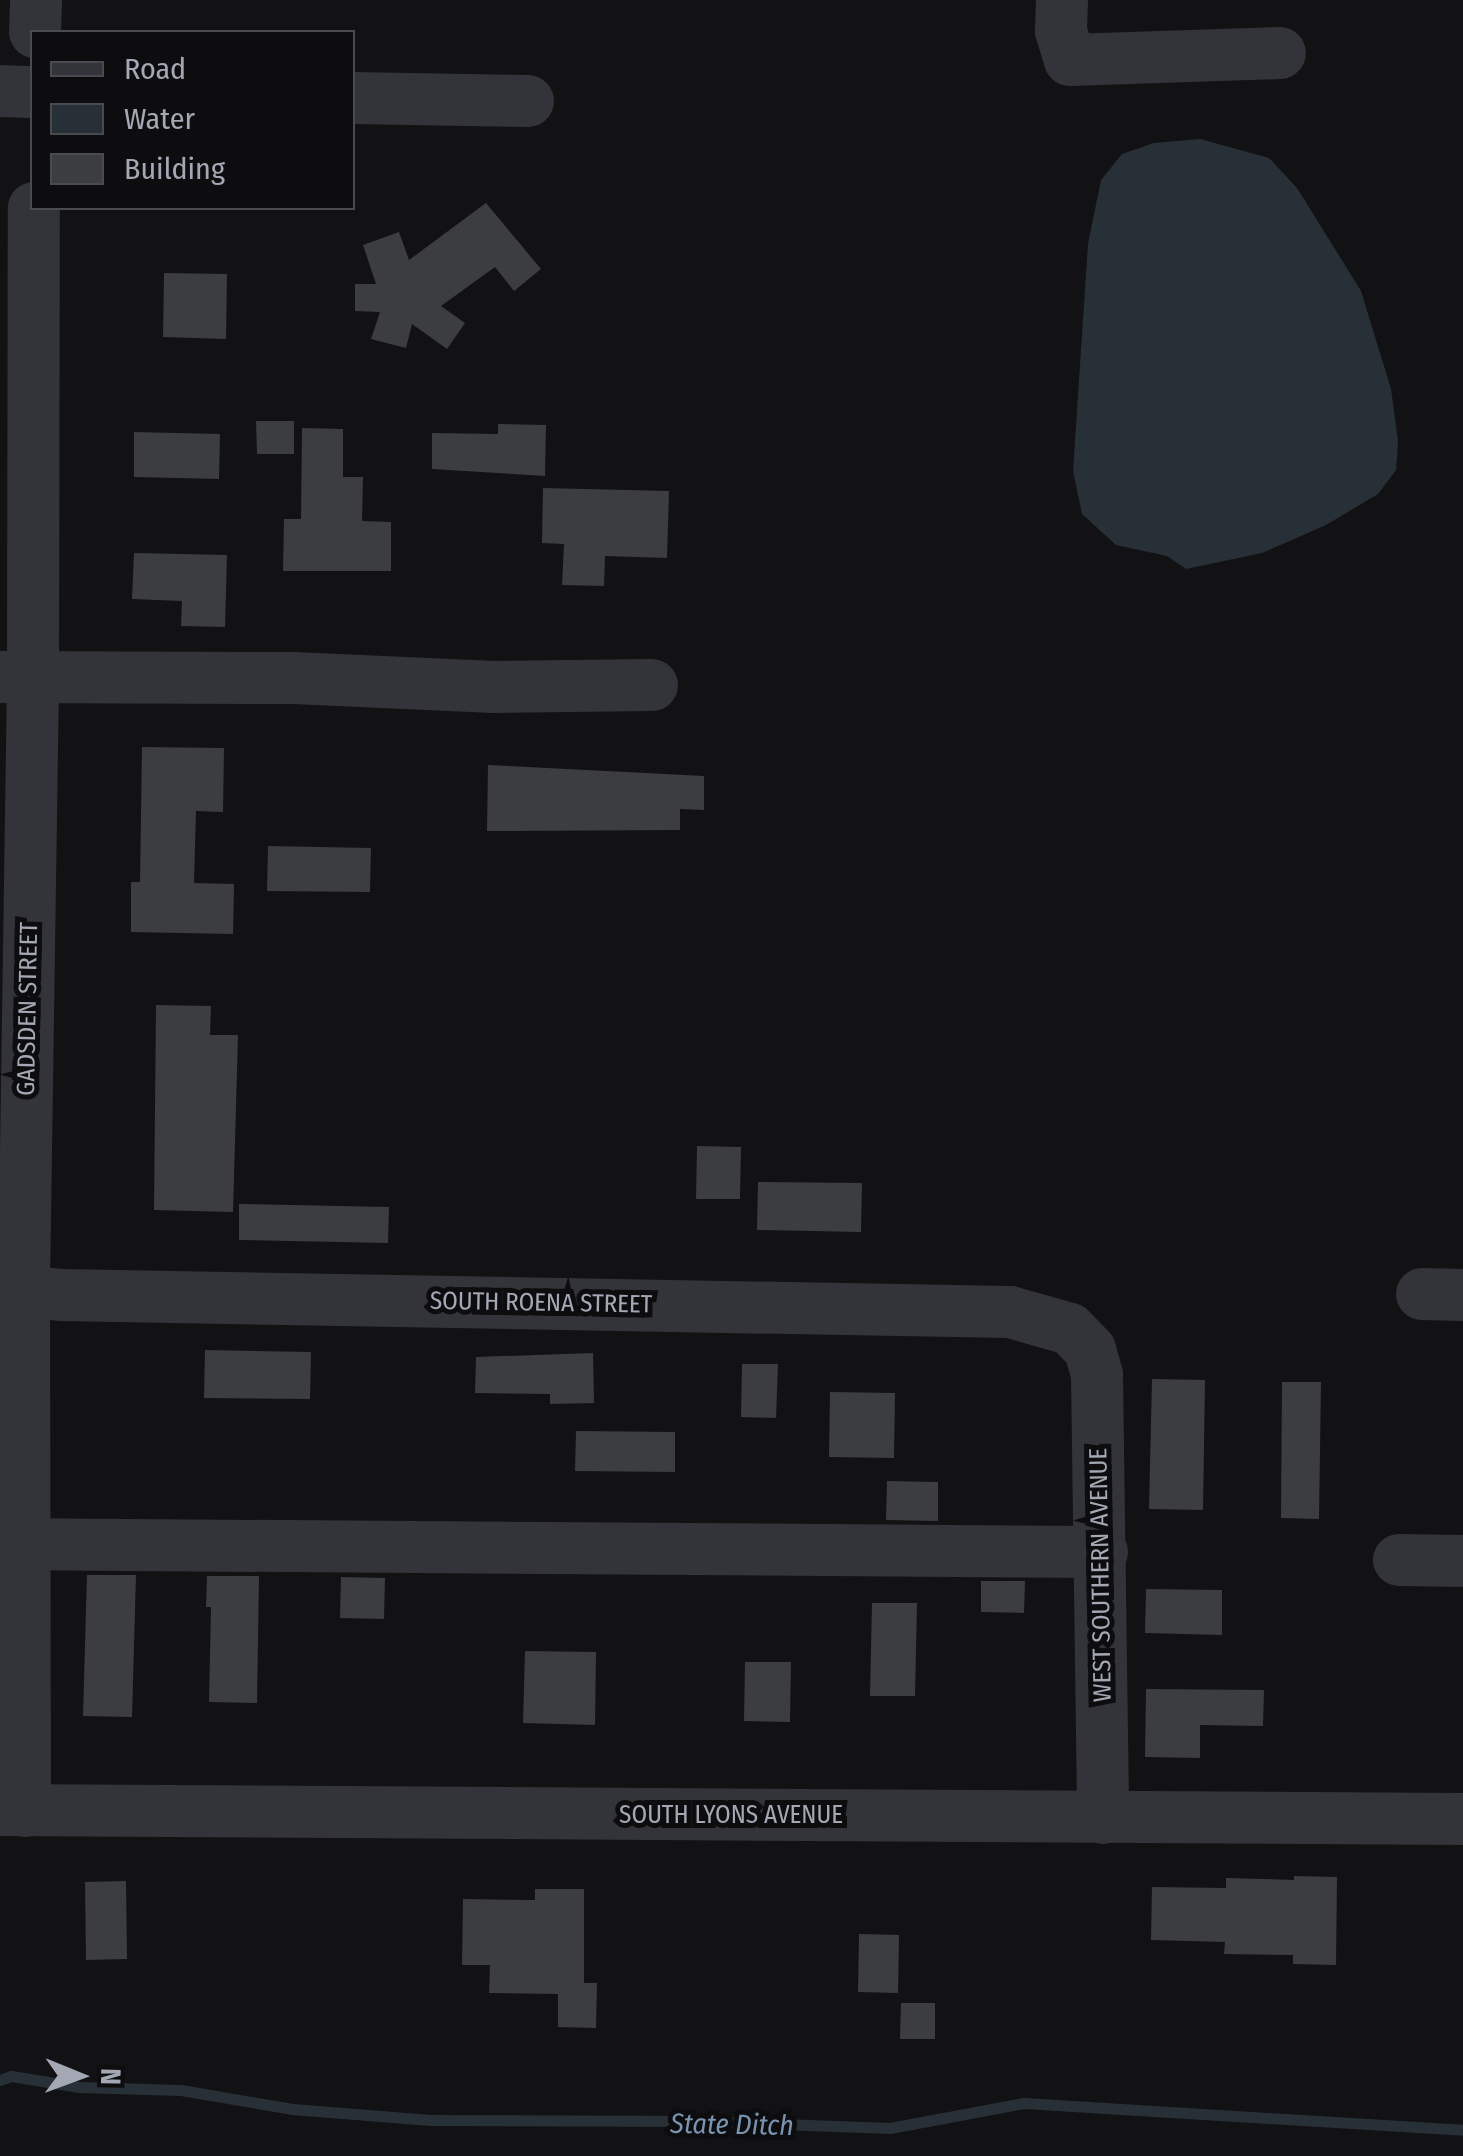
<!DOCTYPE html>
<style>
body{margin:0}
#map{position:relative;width:1463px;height:2156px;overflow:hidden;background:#121214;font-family:"Fira Sans Condensed",sans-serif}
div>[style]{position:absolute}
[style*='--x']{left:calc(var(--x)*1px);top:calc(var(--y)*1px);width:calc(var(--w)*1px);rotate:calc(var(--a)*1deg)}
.water>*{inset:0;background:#283037}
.stream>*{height:11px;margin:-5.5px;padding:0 5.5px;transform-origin:5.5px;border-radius:5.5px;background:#283037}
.building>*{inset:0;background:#3c3d41}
.minor>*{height:52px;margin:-26px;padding:0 26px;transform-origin:26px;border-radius:26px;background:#333439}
span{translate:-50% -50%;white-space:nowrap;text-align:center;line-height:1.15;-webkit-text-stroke:10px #0d0d0f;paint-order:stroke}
.street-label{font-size:25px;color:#a3a8b4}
.water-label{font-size:28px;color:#7a94b0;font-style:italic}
.legend{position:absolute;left:30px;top:30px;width:325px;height:180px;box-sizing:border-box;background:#0d0d0f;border:2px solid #494b51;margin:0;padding:12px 18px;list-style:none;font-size:30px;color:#a3a8b4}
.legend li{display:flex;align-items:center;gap:20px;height:50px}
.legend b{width:50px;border:2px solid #494b51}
.north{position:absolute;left:30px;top:2026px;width:100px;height:100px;-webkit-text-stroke:8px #0d0d0f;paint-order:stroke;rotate:91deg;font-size:28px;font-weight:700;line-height:40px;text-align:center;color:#a3a8b4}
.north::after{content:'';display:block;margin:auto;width:35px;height:45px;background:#a3a8b4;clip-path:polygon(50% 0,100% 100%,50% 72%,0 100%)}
</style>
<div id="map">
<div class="water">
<i style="clip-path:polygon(1200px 139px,1269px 158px,1297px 188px,1361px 291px,1391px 389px,1398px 441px,1396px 470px,1378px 494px,1326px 525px,1262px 553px,1186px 569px,1167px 556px,1116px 545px,1082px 514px,1073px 471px,1088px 244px,1101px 180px,1122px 154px,1154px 143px)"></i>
</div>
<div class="stream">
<i style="--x:0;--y:2080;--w:12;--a:-20"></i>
<i style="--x:11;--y:2076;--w:69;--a:9.2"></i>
<i style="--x:79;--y:2087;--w:102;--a:1.7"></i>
<i style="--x:181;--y:2090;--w:113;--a:9.7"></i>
<i style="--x:292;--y:2109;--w:139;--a:4.5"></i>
<i style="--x:431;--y:2120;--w:266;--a:0.2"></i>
<i style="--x:697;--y:2121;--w:193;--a:2.1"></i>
<i style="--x:890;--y:2128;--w:136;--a:-10.6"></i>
<i style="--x:1024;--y:2103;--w:440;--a:3.5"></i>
</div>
<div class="building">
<i style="clip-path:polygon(486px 203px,541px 269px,514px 291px,495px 267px,441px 306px,465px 323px,447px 349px,412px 324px,406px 348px,371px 339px,380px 312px,355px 311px,355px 284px,376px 284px,363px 245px,399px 232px,409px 260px)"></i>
<i style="clip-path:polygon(164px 273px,227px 274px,226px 339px,163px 337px)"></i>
<i style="clip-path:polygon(256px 421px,294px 421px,294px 454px,257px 454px)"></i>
<i style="clip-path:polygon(498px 424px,546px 425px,545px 476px,432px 469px,432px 433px,498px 434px)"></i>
<i style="clip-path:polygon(302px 428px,343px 429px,343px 477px,363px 477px,362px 521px,391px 522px,391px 571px,283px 571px,284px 519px,301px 519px)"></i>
<i style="clip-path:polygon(134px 432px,220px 434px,219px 479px,134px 477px)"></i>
<i style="clip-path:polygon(543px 488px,669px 491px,667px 558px,605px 556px,604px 586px,562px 585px,564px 544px,542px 543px)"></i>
<i style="clip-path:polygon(134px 553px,227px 555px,225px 627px,181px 626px,182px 601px,132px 599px)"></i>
<i style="clip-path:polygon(142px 747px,224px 748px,223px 812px,196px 811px,194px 883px,234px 884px,233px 934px,131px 932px,131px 882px,140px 882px)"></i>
<i style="clip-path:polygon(488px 765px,704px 776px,704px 810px,680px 809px,680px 830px,487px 831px)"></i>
<i style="clip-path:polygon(268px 846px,371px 848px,370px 892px,267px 891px)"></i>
<i style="clip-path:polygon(156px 1005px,211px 1006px,210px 1035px,238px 1035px,233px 1212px,154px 1210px)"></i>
<i style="clip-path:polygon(697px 1146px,741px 1147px,740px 1199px,696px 1199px)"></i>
<i style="clip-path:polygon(758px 1182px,862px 1183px,861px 1232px,757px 1230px)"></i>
<i style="clip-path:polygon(239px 1204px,389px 1207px,388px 1243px,239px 1240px)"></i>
<i style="clip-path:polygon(205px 1350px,311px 1352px,310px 1399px,204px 1398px)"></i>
<i style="clip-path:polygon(593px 1353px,594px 1403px,550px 1404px,550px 1394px,475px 1393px,476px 1357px)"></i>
<i style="clip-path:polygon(742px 1364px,778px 1364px,776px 1418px,741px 1417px)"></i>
<i style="clip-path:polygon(1152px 1379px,1205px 1380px,1203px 1510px,1149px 1509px)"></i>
<i style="clip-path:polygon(1282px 1382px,1321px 1382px,1319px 1519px,1281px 1518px)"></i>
<i style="clip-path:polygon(830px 1392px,895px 1393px,894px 1458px,829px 1457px)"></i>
<i style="clip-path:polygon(576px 1431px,675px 1432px,675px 1472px,575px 1471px)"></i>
<i style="clip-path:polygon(887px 1481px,938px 1482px,938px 1521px,886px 1520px)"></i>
<i style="clip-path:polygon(87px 1575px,136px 1575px,132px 1717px,83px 1716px)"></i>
<i style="clip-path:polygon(207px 1576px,259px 1576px,257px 1703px,209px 1702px,211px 1607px,206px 1607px)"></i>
<i style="clip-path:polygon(341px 1577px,385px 1578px,384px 1619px,340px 1618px)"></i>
<i style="clip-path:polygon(981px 1581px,1025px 1581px,1024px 1613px,981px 1612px)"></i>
<i style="clip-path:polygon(1146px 1589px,1222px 1590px,1222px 1635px,1145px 1633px)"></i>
<i style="clip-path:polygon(872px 1603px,917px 1603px,915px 1696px,870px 1696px)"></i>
<i style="clip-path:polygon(525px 1651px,596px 1652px,595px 1725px,523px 1723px)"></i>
<i style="clip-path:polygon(745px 1662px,791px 1662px,790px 1722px,744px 1721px)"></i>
<i style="clip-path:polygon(1146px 1689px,1264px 1690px,1263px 1726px,1200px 1725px,1200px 1758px,1145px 1757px)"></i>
<i style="clip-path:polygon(1294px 1876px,1337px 1877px,1336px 1965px,1293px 1964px,1293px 1955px,1224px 1954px,1225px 1942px,1151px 1940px,1152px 1887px,1226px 1888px,1226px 1878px,1294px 1880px)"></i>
<i style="clip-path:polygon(126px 1881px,127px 1959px,86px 1960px,85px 1882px)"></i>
<i style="clip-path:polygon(535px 1889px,584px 1889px,584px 1983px,597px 1983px,596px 2028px,558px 2027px,558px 1994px,489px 1993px,490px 1965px,462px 1965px,463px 1899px,535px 1900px)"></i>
<i style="clip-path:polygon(859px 1934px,899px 1935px,898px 1993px,858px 1992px)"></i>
<i style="clip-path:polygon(901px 2003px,935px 2003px,935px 2039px,900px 2039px)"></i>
</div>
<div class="minor">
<i style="--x:1062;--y:0;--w:31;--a:92"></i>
<i style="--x:1061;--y:31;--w:30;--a:73"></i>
<i style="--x:1070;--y:60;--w:210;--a:-1.9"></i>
<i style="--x:35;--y:32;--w:32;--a:-88"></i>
<i style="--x:0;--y:91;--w:32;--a:2"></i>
<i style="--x:352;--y:98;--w:176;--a:1"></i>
<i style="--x:0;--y:677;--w:294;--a:0.2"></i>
<i style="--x:294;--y:678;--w:200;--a:2.6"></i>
<i style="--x:494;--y:687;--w:158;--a:-0.7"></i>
<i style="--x:0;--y:1274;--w:43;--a:26"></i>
<i style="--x:39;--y:1293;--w:22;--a:5"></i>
<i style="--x:61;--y:1295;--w:949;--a:1.03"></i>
<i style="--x:1010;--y:1312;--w:62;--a:15.8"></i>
<i style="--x:1070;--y:1329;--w:29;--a:46"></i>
<i style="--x:1090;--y:1350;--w:26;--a:74"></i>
<i style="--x:1097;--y:1375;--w:443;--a:89.2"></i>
<i style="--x:1422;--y:1294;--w:41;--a:1.4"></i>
<i style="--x:0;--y:1544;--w:1102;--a:0.42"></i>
<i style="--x:1399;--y:1560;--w:64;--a:0.9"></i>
<i style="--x:0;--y:1810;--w:1463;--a:0.35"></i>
<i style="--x:25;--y:1811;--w:524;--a:-90.11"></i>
<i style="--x:24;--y:1287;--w:610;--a:-89.15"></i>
<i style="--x:33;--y:677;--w:469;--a:-89.9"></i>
</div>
<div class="street-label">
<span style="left:28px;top:1009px;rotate:-89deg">GADSDEN STREET</span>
<span style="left:541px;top:1303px;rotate:1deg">SOUTH ROENA STREET</span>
<span style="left:1101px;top:1575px;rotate:-91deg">WEST SOUTHERN AVENUE</span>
<span style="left:731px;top:1815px">SOUTH LYONS AVENUE</span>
</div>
<div class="water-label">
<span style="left:732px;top:2125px;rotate:1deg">State Ditch</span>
</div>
<ul class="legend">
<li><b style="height:12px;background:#333439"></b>Road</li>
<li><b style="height:28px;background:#283037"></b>Water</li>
<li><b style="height:28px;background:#3c3d41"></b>Building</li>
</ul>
<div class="north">N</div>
</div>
